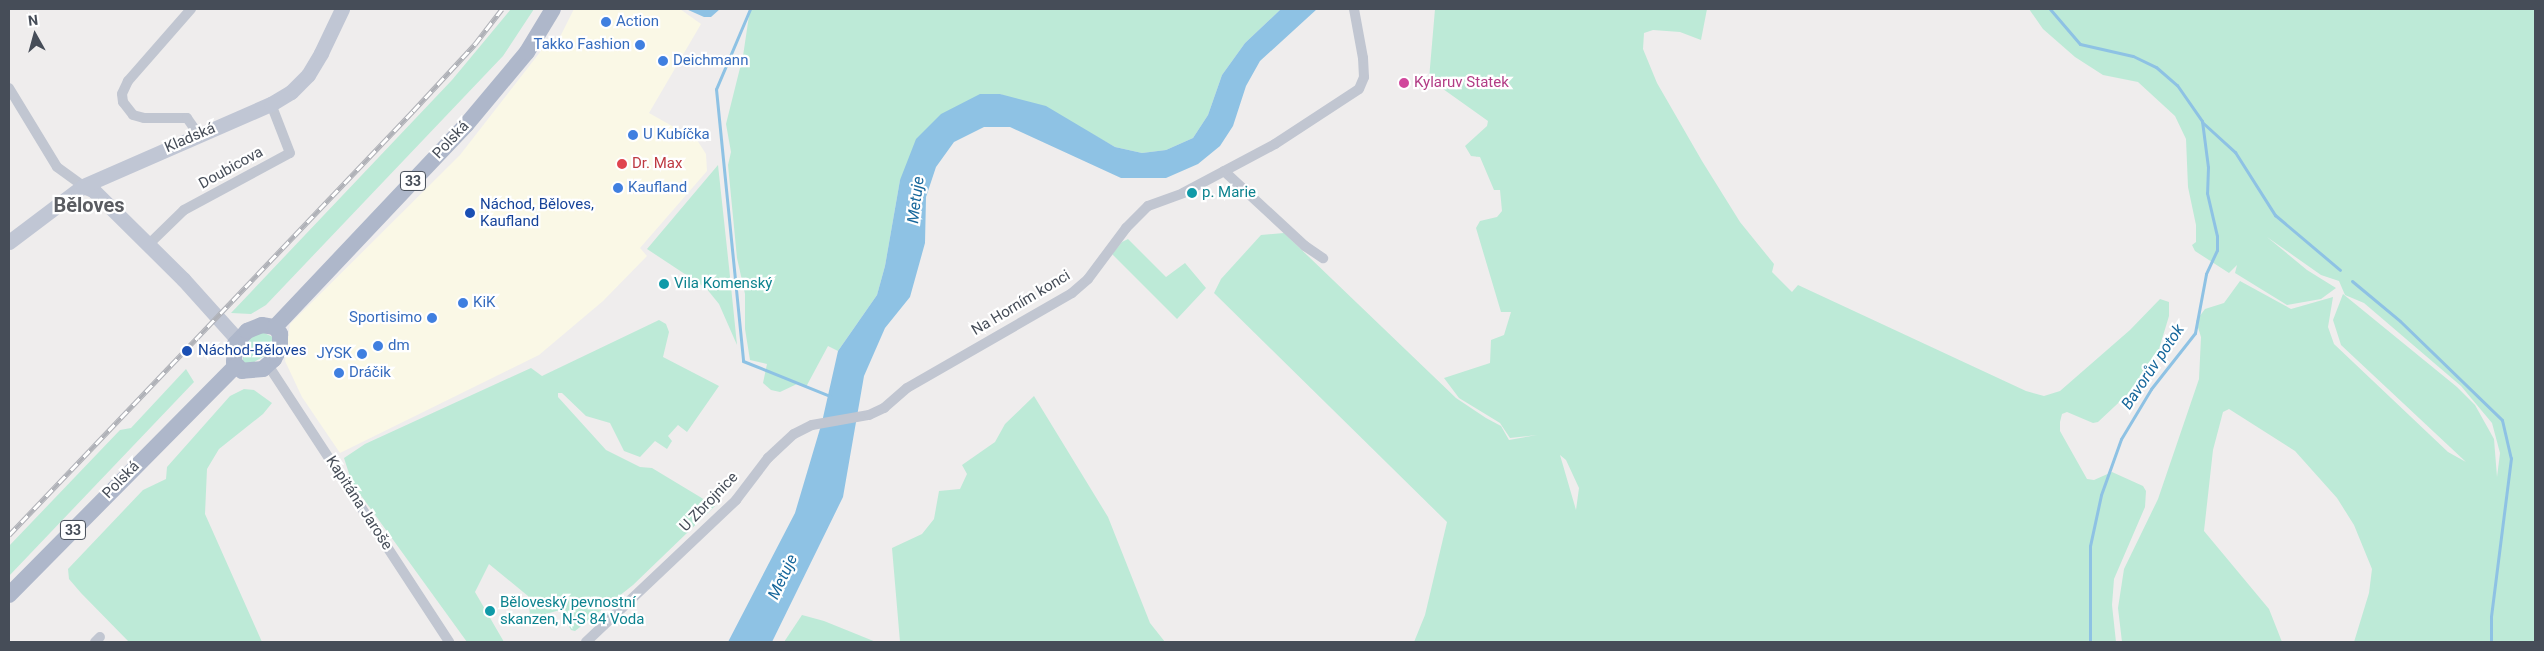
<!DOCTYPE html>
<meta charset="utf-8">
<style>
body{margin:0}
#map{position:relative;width:2544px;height:651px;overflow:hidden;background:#efeded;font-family:Roboto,sans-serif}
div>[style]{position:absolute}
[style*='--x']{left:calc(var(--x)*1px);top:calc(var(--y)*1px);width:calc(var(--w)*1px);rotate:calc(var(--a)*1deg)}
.commercial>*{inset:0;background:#faf8e6}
.green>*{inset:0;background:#bdead7}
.water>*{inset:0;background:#8ec2e4}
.stream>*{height:3px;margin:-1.5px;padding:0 1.5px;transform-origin:1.5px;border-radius:1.5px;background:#8ec2e4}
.street>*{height:10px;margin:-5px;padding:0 5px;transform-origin:5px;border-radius:5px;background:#c1c6d1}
.secondary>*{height:15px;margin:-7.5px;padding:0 7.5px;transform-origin:7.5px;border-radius:7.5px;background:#c0c6d4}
.primary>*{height:16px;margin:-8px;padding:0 8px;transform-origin:8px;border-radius:8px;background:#aeb7ca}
.rail>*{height:5px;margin-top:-2.5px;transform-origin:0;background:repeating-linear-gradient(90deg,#fff 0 9px,#afb1b7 0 18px);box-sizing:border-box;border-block:1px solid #afb1b7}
.dots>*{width:14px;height:14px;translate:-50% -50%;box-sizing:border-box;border:2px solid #fff;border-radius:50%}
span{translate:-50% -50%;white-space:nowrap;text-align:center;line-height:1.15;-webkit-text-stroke:4.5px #fff;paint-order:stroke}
.shield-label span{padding:1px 4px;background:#fff;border:1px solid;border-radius:4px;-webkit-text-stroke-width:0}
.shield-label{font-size:14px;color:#464d58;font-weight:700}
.shop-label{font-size:15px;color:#366cbe}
.left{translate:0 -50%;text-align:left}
.right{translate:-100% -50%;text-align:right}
.hotel-label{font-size:15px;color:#b23c85}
.street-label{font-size:15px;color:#464d58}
.health-label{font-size:15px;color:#be3a42}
.culture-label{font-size:15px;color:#0d838f}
.transit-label{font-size:15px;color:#164399}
.water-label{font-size:16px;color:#17679b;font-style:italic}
.district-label{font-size:20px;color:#5a5c61;font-weight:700}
.frame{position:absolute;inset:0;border:10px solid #464d58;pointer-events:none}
.north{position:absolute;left:10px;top:10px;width:50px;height:50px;-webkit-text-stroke:4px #fff;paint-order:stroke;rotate:353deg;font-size:14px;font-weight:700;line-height:20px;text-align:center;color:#464d58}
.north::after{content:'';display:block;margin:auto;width:18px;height:22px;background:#464d58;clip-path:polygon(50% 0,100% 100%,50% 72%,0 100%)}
</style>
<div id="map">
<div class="commercial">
<i style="clip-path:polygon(574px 9px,680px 9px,701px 24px,649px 113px,697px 140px,706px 154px,707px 171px,640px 248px,647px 256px,603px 301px,539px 355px,340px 453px,302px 397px,285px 361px,290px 324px,460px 155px,544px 47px,554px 49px)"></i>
</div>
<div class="green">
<i style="clip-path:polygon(511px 9px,534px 9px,503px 56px,266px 305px,251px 314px,231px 313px,452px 80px)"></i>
<i style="clip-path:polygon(750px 9px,1281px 9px,1245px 43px,1222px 75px,1208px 115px,1193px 138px,1166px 150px,1142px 153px,1115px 147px,1083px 129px,1000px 94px,900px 180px,885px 266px,877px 295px,838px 351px,828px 346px,806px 387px,797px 384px,780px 392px,771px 390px,763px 383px,767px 364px,750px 360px,745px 329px,745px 294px,737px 258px,728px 165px,731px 152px,726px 124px,743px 56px)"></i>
<i style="clip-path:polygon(evenodd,1435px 9px,1707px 9px,1701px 40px,1680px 32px,1653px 30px,1644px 33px,1643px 49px,1657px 83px,1702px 161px,1740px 222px,1774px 264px,1772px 272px,1792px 292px,1798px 285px,2026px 391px,2044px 396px,2060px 391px,2130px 330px,2160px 299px,2169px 302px,2169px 316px,2159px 349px,2130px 392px,2098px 422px,2093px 423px,2067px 412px,2062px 414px,2060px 422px,2060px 431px,2087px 479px,2094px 480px,2112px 472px,2143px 486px,2146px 491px,2145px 507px,2114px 579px,2112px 605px,2116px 642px,1414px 642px,1425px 615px,1447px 522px,1214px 293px,1221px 279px,1261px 235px,1284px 233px,1456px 398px,1486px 418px,1501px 426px,1509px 440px,1537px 435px,1510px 438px,1500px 423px,1459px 398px,1444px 378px,1490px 363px,1491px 340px,1504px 335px,1511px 312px,1501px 312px,1476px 228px,1480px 221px,1497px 217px,1502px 211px,1500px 190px,1494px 190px,1480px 157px,1471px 156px,1465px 146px,1487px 126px,1488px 121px,1429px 79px,1435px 9px,1560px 455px,1566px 460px,1579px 488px,1576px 510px,1560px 455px)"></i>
<i style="clip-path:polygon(2029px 9px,2535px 9px,2535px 642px,2354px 642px,2369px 593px,2372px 569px,2354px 525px,2337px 498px,2295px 451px,2229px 409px,2223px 412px,2213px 450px,2204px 531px,2269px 609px,2282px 642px,2122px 642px,2118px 608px,2124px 569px,2158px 499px,2199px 379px,2201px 337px,2196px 321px,2205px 309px,2224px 303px,2240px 281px,2291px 309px,2333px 297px,2328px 327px,2334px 344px,2448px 452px,2466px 462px,2341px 345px,2333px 320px,2343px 294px,2457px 387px,2475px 405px,2494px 439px,2497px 477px,2500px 453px,2492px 423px,2461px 386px,2364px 303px,2345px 295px,2339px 281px,2321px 275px,2267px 237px,2307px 270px,2336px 288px,2321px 299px,2287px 305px,2235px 273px,2237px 265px,2229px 273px,2195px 251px,2192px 245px,2196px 242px,2196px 225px,2188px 187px,2186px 139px,2175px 116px,2138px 82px,2103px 75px,2075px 57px,2043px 29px)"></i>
<i style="clip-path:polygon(718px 165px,729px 267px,737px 345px,719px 304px,706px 288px,647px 249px)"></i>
<i style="clip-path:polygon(1128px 239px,1166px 277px,1185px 263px,1206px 288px,1177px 319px,1112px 254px,1122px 242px)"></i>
<i style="clip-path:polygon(659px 320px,666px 324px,669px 332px,663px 357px,719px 386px,687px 432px,678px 425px,668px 436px,672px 441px,667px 449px,655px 441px,640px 457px,624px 451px,610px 423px,586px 416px,562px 393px,558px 393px,558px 397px,606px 450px,640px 467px,652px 468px,715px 506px,633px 585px,575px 631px,571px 630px,560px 610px,535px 617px,530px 615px,528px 596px,489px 564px,475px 592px,504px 642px,467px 642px,352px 483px,344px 458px,365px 444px,531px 368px,542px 376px)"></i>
<i style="clip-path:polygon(262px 332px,273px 337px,268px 354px,249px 365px,243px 362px,243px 348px,252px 337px)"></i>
<i style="clip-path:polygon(186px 369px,194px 382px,9px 576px,9px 546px,120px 430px,131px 428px)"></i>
<i style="clip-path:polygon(244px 389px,254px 390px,272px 403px,263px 414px,219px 449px,207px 469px,205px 514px,262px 642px,129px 642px,81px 593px,69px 579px,68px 569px,143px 490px,166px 479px,167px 467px,230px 396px)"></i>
<i style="clip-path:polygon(1034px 396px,1108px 517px,1150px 623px,1165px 642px,900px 642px,892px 548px,922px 534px,934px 519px,939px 491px,960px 489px,967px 474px,962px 465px,995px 442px,1005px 424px)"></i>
<i style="clip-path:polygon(802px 615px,824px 621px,876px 642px,784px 642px)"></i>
</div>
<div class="water">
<i style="clip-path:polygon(686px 9px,720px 9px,711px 17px,704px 17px)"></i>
<i style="clip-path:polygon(1281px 9px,1317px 9px,1260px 61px,1246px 86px,1233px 126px,1220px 146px,1198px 164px,1166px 178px,1121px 178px,1010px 127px,984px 127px,954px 142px,936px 167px,926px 197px,925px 243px,910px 297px,885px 328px,864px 376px,843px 497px,772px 642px,728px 642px,795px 513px,822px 422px,838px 351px,877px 295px,885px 266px,900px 180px,916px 139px,941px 114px,980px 94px,1000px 94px,1046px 106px,1115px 147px,1142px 153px,1166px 150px,1193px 138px,1208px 115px,1222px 75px,1245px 43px)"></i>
</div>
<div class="stream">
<i style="--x:750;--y:9;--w:87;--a:113"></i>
<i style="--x:716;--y:89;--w:273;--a:84.3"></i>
<i style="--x:743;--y:361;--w:94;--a:21.9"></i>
<i style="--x:2050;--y:9;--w:46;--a:49.4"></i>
<i style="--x:2080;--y:44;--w:54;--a:12.8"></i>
<i style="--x:2133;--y:56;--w:25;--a:26"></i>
<i style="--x:2156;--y:67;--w:28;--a:41"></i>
<i style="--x:2177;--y:85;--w:44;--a:55.2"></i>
<i style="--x:2202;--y:121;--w:46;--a:82.6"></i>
<i style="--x:2208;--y:167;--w:26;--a:92"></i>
<i style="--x:2207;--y:193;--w:44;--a:76.9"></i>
<i style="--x:2217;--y:236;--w:14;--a:90"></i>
<i style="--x:2217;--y:250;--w:26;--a:115"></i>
<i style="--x:2206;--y:274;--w:60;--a:100.6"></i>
<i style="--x:2195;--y:333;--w:71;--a:128.2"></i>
<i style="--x:2151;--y:389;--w:58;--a:121"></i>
<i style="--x:2121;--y:439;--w:59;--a:109.7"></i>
<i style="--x:2101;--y:495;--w:52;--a:102.2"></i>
<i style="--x:2090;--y:546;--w:96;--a:90"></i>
<i style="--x:2202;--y:122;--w:45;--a:42.3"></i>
<i style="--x:2235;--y:152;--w:75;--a:57.6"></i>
<i style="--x:2275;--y:215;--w:85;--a:40.2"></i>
<i style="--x:2352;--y:281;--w:62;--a:39.8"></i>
<i style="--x:2400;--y:321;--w:142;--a:44.1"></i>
<i style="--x:2502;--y:420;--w:39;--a:77"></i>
<i style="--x:2511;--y:458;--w:160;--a:97.2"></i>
<i style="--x:2491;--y:617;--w:25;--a:90"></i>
</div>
<div class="street">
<i style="--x:191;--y:9;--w:96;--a:131.2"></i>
<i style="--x:128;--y:81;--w:14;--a:115"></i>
<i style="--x:122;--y:94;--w:8;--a:83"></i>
<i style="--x:123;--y:102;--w:16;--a:52"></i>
<i style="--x:133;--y:115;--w:11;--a:15"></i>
<i style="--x:144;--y:118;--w:43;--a:0"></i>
<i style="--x:187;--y:118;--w:19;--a:55"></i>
<i style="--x:9;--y:88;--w:92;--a:58.7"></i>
<i style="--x:57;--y:167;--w:32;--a:36"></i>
<i style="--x:1224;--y:171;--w:110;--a:42.8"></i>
<i style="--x:1305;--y:246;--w:22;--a:34"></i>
<i style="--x:148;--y:245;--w:50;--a:-44.2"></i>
<i style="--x:184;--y:210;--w:120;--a:-28.3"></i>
<i style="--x:290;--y:153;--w:53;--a:-111.2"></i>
<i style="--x:268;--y:365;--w:331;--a:56.8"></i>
<i style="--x:95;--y:642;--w:7;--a:-45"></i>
<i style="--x:586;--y:642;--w:207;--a:-43.4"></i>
<i style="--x:736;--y:500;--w:53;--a:-52.7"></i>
<i style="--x:768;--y:458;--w:35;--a:-43"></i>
<i style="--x:794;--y:434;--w:20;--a:-27"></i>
<i style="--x:812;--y:425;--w:58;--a:-10"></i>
<i style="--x:869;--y:415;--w:17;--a:-25"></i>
<i style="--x:884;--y:408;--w:30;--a:-41"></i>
<i style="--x:907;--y:388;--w:190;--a:-29.9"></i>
<i style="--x:1072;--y:293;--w:21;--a:-41"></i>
<i style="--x:1088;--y:279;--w:64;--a:-53.3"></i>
<i style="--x:1126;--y:228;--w:31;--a:-45"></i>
<i style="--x:1148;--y:206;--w:37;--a:-20"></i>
<i style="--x:1183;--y:193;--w:104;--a:-28"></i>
<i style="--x:1275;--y:144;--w:100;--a:-33.2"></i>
<i style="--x:1359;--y:89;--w:13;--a:-67"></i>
<i style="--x:1364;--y:77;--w:19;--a:-93"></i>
<i style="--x:1363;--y:58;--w:50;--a:-100.4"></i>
</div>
<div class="secondary">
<i style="--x:83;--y:186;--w:11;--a:22"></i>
<i style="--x:93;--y:190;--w:127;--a:44.7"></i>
<i style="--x:183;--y:279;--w:82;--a:48"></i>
<i style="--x:9;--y:242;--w:93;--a:-37.1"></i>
<i style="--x:83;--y:186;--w:205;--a:-23.6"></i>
<i style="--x:271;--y:104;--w:23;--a:-31"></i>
<i style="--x:291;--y:92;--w:24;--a:-45"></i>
<i style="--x:308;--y:75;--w:26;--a:-59"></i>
<i style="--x:321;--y:53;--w:49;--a:-64.5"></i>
</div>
<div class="primary">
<i style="--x:262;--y:325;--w:13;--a:9"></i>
<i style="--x:275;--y:327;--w:9;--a:54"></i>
<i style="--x:280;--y:334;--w:14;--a:90"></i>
<i style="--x:280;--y:348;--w:13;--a:119"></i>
<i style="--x:274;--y:359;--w:15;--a:138"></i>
<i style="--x:263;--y:369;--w:21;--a:175"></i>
<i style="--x:242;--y:371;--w:12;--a:-132"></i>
<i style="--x:234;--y:362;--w:18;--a:-87"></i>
<i style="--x:235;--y:344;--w:18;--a:-47"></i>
<i style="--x:247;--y:331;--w:16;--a:-22"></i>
<i style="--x:275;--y:327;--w:278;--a:-46.6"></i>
<i style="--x:466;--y:125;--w:95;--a:-50.1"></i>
<i style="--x:527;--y:52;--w:50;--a:-58.8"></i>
<i style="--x:9;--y:595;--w:322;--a:-45.3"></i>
</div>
<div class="rail">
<i style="--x:9;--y:535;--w:586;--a:-46.38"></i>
<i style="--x:413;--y:111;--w:91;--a:-47.2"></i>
<i style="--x:475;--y:44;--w:44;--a:-52.4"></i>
</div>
<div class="dots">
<i style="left:606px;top:22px;background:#3f7fe0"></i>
<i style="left:640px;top:45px;background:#3f7fe0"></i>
<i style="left:663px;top:61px;background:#3f7fe0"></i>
<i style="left:1404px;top:83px;background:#d1479c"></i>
<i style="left:633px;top:135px;background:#3f7fe0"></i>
<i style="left:622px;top:164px;background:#e0444e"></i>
<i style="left:618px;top:188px;background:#3f7fe0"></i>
<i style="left:1192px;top:193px;background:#0f9aa8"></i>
<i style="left:470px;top:213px;background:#1a4fb4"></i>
<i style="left:664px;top:284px;background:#0f9aa8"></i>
<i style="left:463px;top:303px;background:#3f7fe0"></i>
<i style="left:432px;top:318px;background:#3f7fe0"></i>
<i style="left:378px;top:346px;background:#3f7fe0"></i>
<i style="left:187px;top:351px;background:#1a4fb4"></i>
<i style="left:362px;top:354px;background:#3f7fe0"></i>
<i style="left:339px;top:373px;background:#3f7fe0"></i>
<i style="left:490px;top:611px;background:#0f9aa8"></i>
</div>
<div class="shield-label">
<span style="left:413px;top:181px">33</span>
<span style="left:73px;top:530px">33</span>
</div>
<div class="shop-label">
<span class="left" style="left:616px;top:22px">Action</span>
<span class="right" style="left:630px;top:45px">Takko Fashion</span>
<span class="left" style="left:673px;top:61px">Deichmann</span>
<span class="left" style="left:643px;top:135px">U Kubíčka</span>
<span class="left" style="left:628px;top:188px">Kaufland</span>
<span class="left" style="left:473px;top:303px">KiK</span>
<span class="right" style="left:422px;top:318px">Sportisimo</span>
<span class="left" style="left:388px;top:346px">dm</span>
<span class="right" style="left:352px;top:354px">JYSK</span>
<span class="left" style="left:349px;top:373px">Dráčik</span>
</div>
<div class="hotel-label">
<span class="left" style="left:1414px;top:83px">Kylaruv Statek</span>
</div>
<div class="street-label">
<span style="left:190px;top:138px;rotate:-23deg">Kladská</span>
<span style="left:451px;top:140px;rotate:-47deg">Polská</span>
<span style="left:231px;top:168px;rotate:-29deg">Doubicova</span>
<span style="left:1021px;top:303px;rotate:-31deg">Na Horním konci</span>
<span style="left:121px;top:480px;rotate:-46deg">Polská</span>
<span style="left:709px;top:502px;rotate:-46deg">U Zbrojnice</span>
<span style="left:359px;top:503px;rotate:57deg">Kapitána Jaroše</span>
</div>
<div class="health-label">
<span class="left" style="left:632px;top:164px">Dr. Max</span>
</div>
<div class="culture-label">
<span class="left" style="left:1202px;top:193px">p. Marie</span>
<span class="left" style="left:674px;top:284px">Vila Komenský</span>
<span class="left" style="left:500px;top:611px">Běloveský pevnostní<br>skanzen, N-S 84 Voda</span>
</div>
<div class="transit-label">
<span class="left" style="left:480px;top:213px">Náchod, Běloves,<br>Kaufland</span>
<span class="left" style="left:198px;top:351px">Náchod-Běloves</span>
</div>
<div class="water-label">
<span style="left:916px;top:200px;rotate:-83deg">Metuje</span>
<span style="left:2153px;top:367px;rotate:-56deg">Bavorův potok</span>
<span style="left:783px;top:577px;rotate:-65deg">Metuje</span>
</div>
<div class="district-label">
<span style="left:89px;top:205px">Běloves</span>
</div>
<div class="frame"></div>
<div class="north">N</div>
</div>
